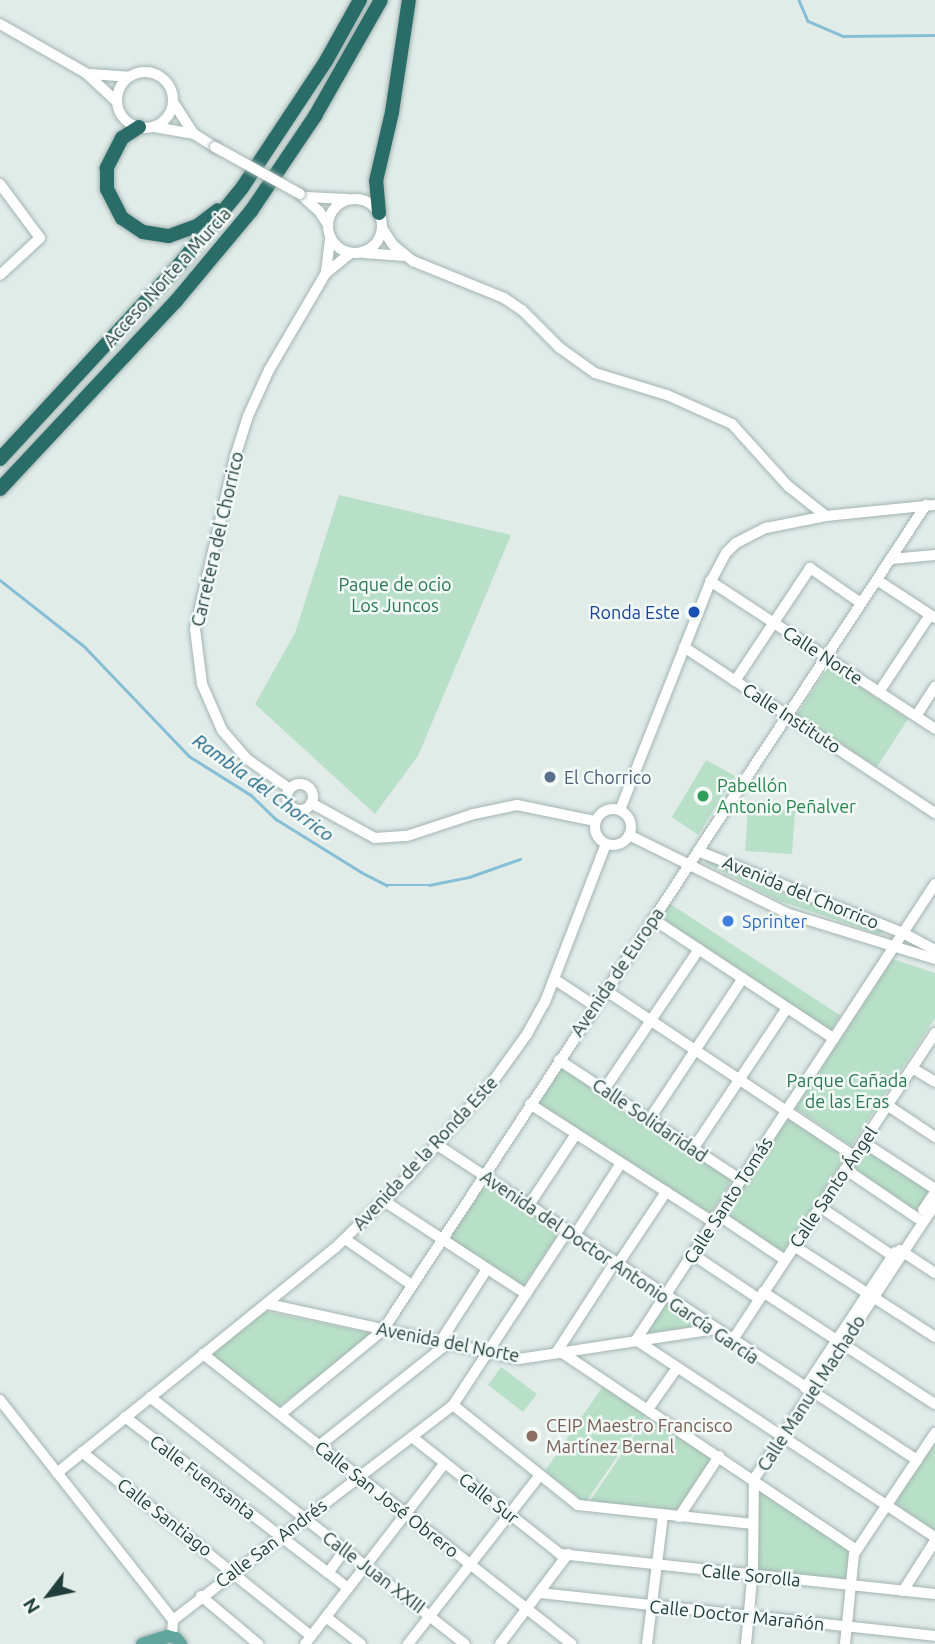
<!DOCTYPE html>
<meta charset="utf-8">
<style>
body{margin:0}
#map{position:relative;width:935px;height:1644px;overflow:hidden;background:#e1ece9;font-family:Ubuntu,sans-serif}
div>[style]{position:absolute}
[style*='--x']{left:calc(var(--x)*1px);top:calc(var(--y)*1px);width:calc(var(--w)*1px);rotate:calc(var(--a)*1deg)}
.green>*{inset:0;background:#b8dfc8}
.stream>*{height:2.5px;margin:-1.25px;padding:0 1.25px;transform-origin:1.25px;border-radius:1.25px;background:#85bed5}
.roads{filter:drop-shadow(0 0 2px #a3b4b1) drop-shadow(0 0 2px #a3b4b1)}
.minor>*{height:10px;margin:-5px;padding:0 5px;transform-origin:5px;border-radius:5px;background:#fff}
.minor>.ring{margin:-5px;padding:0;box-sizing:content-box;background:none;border:10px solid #fff;border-radius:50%}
.major>*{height:12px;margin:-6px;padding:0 6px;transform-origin:6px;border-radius:6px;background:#62a59d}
.highway>*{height:14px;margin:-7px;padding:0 7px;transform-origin:7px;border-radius:7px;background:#2a6c68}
.bridges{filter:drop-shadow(0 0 2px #a3b4b1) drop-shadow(0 0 2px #a3b4b1)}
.minor-bridge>*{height:10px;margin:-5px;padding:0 5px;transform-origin:5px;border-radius:5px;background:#fff}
.dots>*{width:19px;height:19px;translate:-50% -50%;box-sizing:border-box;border:4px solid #f2f9f6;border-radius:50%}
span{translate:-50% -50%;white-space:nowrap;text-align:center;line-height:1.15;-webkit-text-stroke:5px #f2f9f6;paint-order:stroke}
.street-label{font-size:18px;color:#203e3a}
.park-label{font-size:18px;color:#277851}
.transit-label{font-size:18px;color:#164399}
.right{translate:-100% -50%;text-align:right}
.service-label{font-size:18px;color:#4e5e75}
.left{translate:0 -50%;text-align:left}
.leisure-label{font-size:18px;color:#27864d}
.shop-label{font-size:18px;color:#366cbe}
.education-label{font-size:18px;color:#785e54}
.water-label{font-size:19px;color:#165f7e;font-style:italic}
.north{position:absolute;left:14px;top:1560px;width:70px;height:70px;-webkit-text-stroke:5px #f2f9f6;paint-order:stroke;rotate:238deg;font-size:19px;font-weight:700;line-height:28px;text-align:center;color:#203e3a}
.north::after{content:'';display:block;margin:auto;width:24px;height:32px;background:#203e3a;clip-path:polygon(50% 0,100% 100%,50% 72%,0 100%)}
</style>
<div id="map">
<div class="green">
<i style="clip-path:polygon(339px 495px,511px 535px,418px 756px,375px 814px,255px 704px,295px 633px)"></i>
<i style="clip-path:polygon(829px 666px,908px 719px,877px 767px,797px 715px)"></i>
<i style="clip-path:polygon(706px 760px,735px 776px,698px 835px,672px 817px)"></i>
<i style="clip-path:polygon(748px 808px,795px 811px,792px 854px,745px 851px)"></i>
<i style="clip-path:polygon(705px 859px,889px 930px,878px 934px,777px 900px,706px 863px)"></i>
<i style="clip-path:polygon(669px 903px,841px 1016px,830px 1032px,658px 919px)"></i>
<i style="clip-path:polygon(893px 959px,935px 973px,935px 1018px,851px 1146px,795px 1108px)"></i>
<i style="clip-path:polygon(561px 1068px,732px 1180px,709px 1216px,538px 1103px)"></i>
<i style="clip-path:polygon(788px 1118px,846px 1156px,782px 1253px,724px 1215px)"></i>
<i style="clip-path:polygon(866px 1148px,929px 1190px,916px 1211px,853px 1168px)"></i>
<i style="clip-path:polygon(482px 1180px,560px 1232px,522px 1288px,445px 1237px)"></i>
<i style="clip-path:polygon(666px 1304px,700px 1326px,647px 1333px)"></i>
<i style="clip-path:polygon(263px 1311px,370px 1333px,370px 1338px,277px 1408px,209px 1356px)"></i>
<i style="clip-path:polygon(501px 1367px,537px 1394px,523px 1412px,488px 1385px)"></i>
<i style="clip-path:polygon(603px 1386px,646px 1415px,585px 1503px,545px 1471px)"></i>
<i style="clip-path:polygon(647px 1417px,712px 1459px,679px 1510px,590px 1501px)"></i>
<i style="clip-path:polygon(935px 1441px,935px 1532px,895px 1503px)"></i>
<i style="clip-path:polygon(758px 1489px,849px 1550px,846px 1580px,753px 1569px)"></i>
</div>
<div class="stream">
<i style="--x:799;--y:0;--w:23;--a:67"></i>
<i style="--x:808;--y:21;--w:38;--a:23"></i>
<i style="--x:843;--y:36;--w:92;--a:-0.6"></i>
<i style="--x:0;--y:580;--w:108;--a:38.2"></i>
<i style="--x:85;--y:647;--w:151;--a:46.3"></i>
<i style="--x:189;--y:756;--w:73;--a:32.2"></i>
<i style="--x:251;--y:795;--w:35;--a:44"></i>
<i style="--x:276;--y:819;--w:100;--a:31.9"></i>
<i style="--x:361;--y:872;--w:29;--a:27"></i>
<i style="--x:387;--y:885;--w:42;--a:0"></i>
<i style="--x:429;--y:885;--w:41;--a:-11.3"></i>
<i style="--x:469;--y:877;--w:54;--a:-19.4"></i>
</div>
<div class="roads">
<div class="minor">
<i style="--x:0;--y:24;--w:99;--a:29.7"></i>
<i style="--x:86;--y:73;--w:42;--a:43.1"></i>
<i class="ring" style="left:117px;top:72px;width:46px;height:46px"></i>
<i style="--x:90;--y:74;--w:39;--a:4"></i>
<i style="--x:173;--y:102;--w:37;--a:57"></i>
<i style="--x:154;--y:127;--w:41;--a:9.9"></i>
<i style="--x:194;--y:134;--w:25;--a:32"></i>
<i style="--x:0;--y:184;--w:67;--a:53.5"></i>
<i style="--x:40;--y:238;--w:54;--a:137.2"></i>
<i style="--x:300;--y:194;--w:25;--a:42"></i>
<i style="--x:319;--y:211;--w:17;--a:57"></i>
<i style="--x:306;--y:197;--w:41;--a:2.8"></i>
<i class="ring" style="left:328px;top:199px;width:44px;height:44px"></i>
<i style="--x:382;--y:228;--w:20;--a:57"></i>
<i style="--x:393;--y:245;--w:26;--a:39"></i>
<i style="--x:413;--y:261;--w:98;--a:22.1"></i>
<i style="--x:504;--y:298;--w:22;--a:34"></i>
<i style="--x:522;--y:310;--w:54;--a:45"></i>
<i style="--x:560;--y:348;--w:43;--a:35.5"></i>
<i style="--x:595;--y:373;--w:75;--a:17"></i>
<i style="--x:667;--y:395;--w:71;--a:24"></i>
<i style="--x:732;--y:424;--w:84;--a:47.9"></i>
<i style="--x:788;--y:486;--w:48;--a:38.3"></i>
<i style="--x:364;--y:253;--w:41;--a:4.2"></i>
<i style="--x:326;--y:272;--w:34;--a:-83"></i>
<i style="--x:891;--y:559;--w:44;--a:-5.2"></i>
<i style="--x:877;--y:580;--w:69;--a:33.2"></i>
<i style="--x:710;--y:581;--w:269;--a:33.3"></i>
<i style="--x:684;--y:647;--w:301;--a:33.5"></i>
<i style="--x:735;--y:681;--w:136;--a:-56.4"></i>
<i style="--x:810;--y:568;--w:62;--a:34.5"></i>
<i style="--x:879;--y:692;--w:92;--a:-56.5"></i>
<i style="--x:916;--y:716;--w:35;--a:-57"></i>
<i class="ring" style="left:287px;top:784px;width:16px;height:16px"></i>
<i style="--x:290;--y:789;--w:52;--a:-145.1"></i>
<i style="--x:247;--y:759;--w:38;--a:-131"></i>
<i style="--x:222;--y:730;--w:50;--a:-113.5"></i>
<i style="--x:202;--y:684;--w:55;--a:-97.3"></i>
<i style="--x:195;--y:629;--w:177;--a:-76.9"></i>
<i style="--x:235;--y:457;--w:43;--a:-72.4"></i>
<i style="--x:248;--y:416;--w:51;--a:-65.5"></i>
<i style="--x:269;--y:370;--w:113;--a:-59.6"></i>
<i style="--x:326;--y:273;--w:32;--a:-39"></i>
<i style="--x:311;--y:803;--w:73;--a:28.7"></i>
<i style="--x:375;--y:838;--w:32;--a:-4"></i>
<i style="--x:407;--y:836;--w:71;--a:-18.2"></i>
<i style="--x:474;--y:814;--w:44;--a:-11.8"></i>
<i style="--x:517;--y:805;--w:80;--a:11.6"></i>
<i class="ring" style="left:595px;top:809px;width:26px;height:26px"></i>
<i style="--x:620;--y:810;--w:244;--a:-68.4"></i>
<i style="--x:710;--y:583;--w:34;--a:-62"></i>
<i style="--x:726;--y:553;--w:14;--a:-45"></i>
<i style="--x:736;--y:543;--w:34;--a:-27"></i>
<i style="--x:766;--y:528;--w:61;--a:-11.3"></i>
<i style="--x:826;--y:516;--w:110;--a:-5.8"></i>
<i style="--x:629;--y:835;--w:178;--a:26.3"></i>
<i style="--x:789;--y:914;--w:153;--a:17.1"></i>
<i style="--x:698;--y:851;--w:221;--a:21.8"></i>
<i style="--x:903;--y:933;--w:36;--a:28"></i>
<i style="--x:935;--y:884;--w:545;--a:123.25"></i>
<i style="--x:636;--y:1340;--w:358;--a:33.4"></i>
<i style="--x:653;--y:919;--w:217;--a:33.5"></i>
<i style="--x:554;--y:979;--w:49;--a:33.4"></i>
<i style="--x:605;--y:990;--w:299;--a:33.7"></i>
<i style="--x:559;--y:1060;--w:218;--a:33.4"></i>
<i style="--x:912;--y:1068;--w:27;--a:31"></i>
<i style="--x:604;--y:1090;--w:170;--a:-56"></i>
<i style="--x:530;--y:1104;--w:218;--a:32.8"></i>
<i style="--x:887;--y:1105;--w:58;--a:33.7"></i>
<i style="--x:649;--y:1120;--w:170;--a:-56.5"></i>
<i style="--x:863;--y:1142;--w:86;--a:33.1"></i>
<i style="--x:436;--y:1144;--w:576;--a:33.3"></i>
<i style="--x:693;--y:1149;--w:169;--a:-56.3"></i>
<i style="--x:845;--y:1169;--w:87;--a:34.2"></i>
<i style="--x:384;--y:1201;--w:170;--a:33.2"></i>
<i style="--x:529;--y:1205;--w:85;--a:-56.5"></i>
<i style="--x:820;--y:1207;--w:88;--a:33.9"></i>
<i style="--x:923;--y:1210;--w:22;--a:-56"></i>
<i style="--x:718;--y:1215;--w:81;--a:33.9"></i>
<i style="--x:575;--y:1235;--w:85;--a:-57.4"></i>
<i style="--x:345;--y:1239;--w:81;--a:34.5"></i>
<i style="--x:794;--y:1246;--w:168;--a:32.8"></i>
<i style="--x:900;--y:1250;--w:42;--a:33.3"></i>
<i style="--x:692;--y:1254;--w:81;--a:33.9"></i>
<i style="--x:618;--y:1264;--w:87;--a:-56.3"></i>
<i style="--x:763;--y:1292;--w:205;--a:33.1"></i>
<i style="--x:268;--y:1304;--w:257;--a:12.4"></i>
<i style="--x:519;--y:1359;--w:197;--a:-8.7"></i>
<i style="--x:732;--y:1341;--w:369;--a:-56.6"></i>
<i style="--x:440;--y:1342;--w:87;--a:-57.2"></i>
<i style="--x:561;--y:1352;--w:356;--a:33.8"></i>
<i style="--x:556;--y:1353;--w:108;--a:-57"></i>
<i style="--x:203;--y:1354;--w:469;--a:38.2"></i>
<i style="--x:805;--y:1388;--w:163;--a:-56.5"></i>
<i style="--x:150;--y:1397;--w:400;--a:38.1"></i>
<i style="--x:0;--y:1400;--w:280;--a:51.8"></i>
<i style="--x:173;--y:1620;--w:16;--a:94"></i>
<i style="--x:453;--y:1405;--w:160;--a:38.7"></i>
<i style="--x:578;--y:1505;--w:176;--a:6.2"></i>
<i style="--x:648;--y:1409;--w:50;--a:-54.7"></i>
<i style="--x:281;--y:1414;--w:132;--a:-39.5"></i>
<i style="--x:383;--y:1330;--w:988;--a:-56.65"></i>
<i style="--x:125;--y:1417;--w:281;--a:37.5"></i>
<i style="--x:412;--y:1437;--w:189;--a:38.3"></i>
<i style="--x:560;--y:1554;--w:377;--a:6.1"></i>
<i style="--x:320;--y:1445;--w:162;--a:-38.5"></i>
<i style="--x:82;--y:1452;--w:294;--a:38.8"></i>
<i style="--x:57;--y:1473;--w:358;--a:-39"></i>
<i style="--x:335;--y:1248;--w:103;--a:-44.2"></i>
<i style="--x:409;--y:1176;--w:128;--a:-48.5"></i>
<i style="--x:494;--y:1080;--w:57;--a:-54.3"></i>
<i style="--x:527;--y:1034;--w:37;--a:-61"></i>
<i style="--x:545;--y:1002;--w:169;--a:-68.9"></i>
<i style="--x:679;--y:1517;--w:73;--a:-56.7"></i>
<i style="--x:328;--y:1573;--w:29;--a:-54"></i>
<i style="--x:903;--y:1591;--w:59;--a:-57.4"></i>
<i style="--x:540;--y:1593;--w:397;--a:6.2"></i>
<i style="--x:201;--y:1596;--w:75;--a:40.1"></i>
<i style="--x:326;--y:1617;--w:44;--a:37.6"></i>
<i style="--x:173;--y:1620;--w:353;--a:-37.5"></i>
<i style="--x:453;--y:1405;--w:209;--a:-56.7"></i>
<i style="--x:305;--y:1644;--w:227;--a:-52.3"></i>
<i style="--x:408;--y:1644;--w:214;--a:-52"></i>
<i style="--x:500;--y:1644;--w:113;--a:-52.9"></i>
<i style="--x:647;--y:1644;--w:130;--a:-82.9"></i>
<i style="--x:746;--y:1644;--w:75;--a:-84.7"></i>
<i style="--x:753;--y:1569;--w:90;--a:-89.4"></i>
<i style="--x:754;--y:1479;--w:329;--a:-56.6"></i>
<i style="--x:845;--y:1644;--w:90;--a:-84.3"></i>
<i style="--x:854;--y:1554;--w:146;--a:-56.2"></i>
</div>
<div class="major">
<i style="--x:142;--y:1644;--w:22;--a:-18"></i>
<i style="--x:157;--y:1644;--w:13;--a:-39"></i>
<i style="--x:167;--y:1636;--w:9;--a:13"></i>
<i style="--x:176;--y:1638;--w:8;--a:50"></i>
</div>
<div class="highway">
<i style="--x:139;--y:127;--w:20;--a:147"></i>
<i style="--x:122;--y:138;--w:34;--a:117"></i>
<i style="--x:107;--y:168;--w:21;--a:90"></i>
<i style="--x:107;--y:189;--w:33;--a:63"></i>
<i style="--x:122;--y:218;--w:25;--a:34"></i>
<i style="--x:143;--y:232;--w:26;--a:9"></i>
<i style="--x:169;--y:236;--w:30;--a:-20"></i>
<i style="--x:197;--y:226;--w:26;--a:-37"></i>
<i style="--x:379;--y:213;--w:32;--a:-95"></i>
<i style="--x:376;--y:181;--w:71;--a:-76.9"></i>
<i style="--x:392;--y:112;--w:113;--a:-81.4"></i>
<i style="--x:0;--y:459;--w:264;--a:-47.3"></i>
<i style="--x:179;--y:265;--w:99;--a:-50.7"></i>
<i style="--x:242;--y:188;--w:152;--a:-56.5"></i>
<i style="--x:326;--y:61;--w:70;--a:-60.9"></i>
<i style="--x:0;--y:489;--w:258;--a:-46.9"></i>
<i style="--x:176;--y:301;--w:117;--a:-50.2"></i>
<i style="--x:251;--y:211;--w:115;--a:-56"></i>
<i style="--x:315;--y:116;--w:133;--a:-60.4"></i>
</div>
</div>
<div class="bridges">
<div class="minor-bridge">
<i style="--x:215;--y:147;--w:97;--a:28.9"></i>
</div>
</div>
<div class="dots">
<i style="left:694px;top:612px;background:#1a4fb4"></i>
<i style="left:550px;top:777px;background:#5c6f8a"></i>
<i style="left:703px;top:796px;background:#2e9e5b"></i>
<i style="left:728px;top:921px;background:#3f7fe0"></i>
<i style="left:532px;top:1436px;background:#8d6e63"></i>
</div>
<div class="street-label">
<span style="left:167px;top:277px;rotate:-48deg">Acceso Norte a Murcia</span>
<span style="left:217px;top:539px;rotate:-77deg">Carretera del Chorrico</span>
<span style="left:823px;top:655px;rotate:33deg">Calle Norte</span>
<span style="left:792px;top:718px;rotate:33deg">Calle Instituto</span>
<span style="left:801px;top:892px;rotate:22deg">Avenida del Chorrico</span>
<span style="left:617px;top:972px;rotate:-56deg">Avenida de Europa</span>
<span style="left:650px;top:1120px;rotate:34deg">Calle Solidaridad</span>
<span style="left:425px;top:1153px;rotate:-47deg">Avenida de la Ronda Este</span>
<span style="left:833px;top:1187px;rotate:-56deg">Calle Santo Ángel</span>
<span style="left:728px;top:1200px;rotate:-57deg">Calle Santo Tomás</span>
<span style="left:620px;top:1267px;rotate:34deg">Avenida del Doctor Antonio García García</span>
<span style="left:448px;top:1342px;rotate:11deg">Avenida del Norte</span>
<span style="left:811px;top:1393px;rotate:-57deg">Calle Manuel Machado</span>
<span style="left:203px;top:1477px;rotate:37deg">Calle Fuensanta</span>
<span style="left:489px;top:1498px;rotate:38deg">Calle Sur</span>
<span style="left:387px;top:1499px;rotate:38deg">Calle San José Obrero</span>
<span style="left:165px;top:1517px;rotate:38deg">Calle Santiago</span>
<span style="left:271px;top:1543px;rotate:-37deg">Calle San Andrés</span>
<span style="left:374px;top:1572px;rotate:37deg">Calle Juan XXIII</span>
<span style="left:751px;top:1575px;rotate:6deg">Calle Sorolla</span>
<span style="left:737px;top:1615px;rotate:6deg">Calle Doctor Marañón</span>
</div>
<div class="park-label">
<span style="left:395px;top:595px">Paque de ocio<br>Los Juncos</span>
<span style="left:847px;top:1091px">Parque Cañada<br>de las Eras</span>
</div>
<div class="transit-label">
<span class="right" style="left:680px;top:612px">Ronda Este</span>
</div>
<div class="service-label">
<span class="left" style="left:564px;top:777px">El Chorrico</span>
</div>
<div class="leisure-label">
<span class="left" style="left:717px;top:796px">Pabellón<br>Antonio Peñalver</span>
</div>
<div class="shop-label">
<span class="left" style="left:742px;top:921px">Sprinter</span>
</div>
<div class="education-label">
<span class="left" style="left:546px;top:1436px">CEIP Maestro Francisco<br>Martínez Bernal</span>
</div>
<div class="water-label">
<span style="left:263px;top:788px;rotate:36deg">Rambla del Chorrico</span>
</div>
<div class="north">N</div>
</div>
